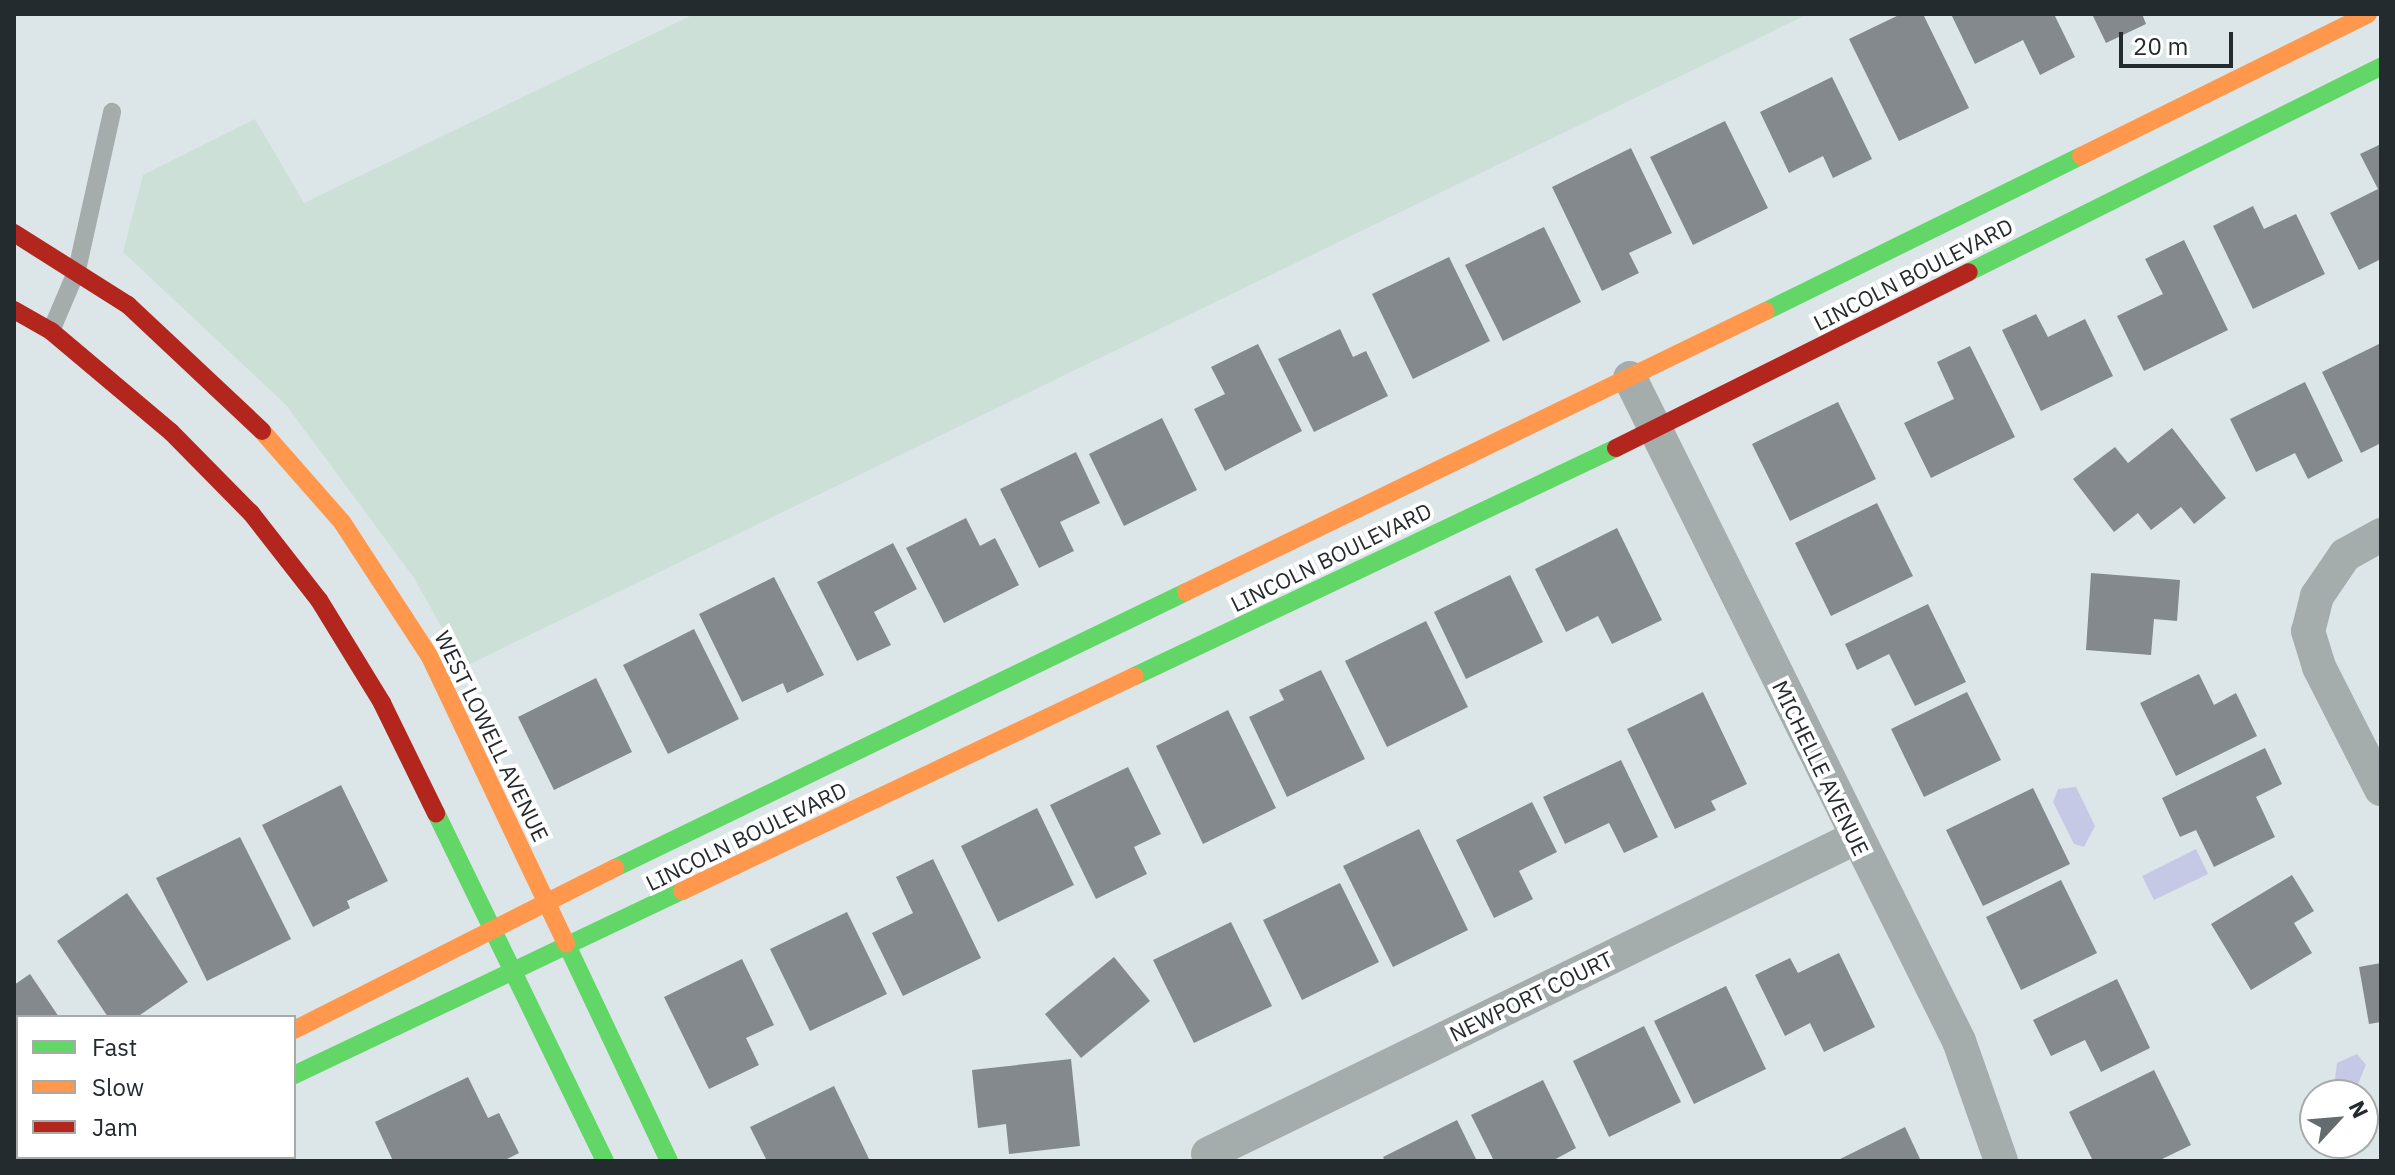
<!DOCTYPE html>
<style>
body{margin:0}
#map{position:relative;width:2395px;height:1175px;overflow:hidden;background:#dce6e9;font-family:"IBM Plex Sans",sans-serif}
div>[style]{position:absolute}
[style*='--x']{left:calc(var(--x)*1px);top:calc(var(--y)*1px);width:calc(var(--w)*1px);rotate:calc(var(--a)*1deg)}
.green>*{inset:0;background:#cce0d7}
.water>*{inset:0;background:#c5c9e5}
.building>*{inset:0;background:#83898c}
.lane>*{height:18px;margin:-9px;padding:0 9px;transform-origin:9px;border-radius:9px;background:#a5acac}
.street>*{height:34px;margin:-17px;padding:0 17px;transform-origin:17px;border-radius:17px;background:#a5acac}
.fast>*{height:18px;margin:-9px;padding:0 9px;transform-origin:9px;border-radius:9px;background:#63d668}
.slow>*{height:18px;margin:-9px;padding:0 9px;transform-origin:9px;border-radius:9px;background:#ff974d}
.jam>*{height:18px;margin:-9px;padding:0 9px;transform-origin:9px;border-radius:9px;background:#b3261e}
span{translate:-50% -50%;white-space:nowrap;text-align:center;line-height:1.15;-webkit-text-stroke:8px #fff;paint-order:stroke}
.street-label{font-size:22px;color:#242b2e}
.frame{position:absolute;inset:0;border:16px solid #242b2e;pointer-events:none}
.legend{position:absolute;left:16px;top:1015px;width:280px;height:144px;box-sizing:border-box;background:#fff;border:2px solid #a7aaab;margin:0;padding:10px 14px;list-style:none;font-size:24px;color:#242b2e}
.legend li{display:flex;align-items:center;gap:16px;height:40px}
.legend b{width:40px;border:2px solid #a7aaab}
.north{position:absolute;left:2299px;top:1079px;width:80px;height:80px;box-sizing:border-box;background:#fff;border:2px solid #a7aaab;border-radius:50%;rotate:64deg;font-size:22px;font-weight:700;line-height:32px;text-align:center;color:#242b2e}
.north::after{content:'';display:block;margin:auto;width:28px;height:36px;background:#646c6f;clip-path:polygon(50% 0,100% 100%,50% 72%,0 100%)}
.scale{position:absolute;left:2119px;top:32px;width:114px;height:36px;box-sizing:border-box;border:4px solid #242b2e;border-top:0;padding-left:10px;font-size:24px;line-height:28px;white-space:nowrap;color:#242b2e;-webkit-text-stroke:6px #fff;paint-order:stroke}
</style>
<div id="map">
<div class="green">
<i style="clip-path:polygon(694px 14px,1805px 14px,1806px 15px,464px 667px,414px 578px,286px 405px,123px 252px,143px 175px,255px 119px,304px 203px)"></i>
</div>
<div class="water">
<i style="clip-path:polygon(2076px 787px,2095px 826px,2084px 847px,2074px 844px,2053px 802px,2058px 789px)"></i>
<i style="clip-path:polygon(2196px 849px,2208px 874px,2154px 900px,2142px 876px)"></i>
<i style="clip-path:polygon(2357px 1054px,2366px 1065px,2353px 1095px,2333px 1095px,2337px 1063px)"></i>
</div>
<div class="building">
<i style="clip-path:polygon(1901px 14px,1923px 14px,1969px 108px,1899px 141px,1849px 39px)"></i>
<i style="clip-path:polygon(1951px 14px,2054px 14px,2075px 57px,2040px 75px,2023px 40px,1975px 64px)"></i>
<i style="clip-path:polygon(2092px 14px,2142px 14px,2146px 24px,2106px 43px)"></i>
<i style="clip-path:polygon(1832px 77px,1872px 159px,1833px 178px,1823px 156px,1789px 173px,1760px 112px)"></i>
<i style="clip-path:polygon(1725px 121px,1768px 208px,1693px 245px,1650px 157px)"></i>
<i style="clip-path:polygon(2381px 144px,2381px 259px,2359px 270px,2330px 213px,2378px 189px,2360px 154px)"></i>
<i style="clip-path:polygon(1631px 148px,1672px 233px,1629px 253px,1639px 273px,1602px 291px,1552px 187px)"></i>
<i style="clip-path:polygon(2253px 206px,2264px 229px,2296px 214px,2325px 274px,2253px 309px,2213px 226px)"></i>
<i style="clip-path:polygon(1544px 227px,1581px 302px,1503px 341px,1465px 265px)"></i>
<i style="clip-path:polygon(2184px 240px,2228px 330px,2144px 371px,2117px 316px,2163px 294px,2145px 259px)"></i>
<i style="clip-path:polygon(1449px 257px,1490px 341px,1413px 379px,1372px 294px)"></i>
<i style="clip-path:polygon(2036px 314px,2048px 337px,2085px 319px,2113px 376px,2041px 411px,2002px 330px)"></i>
<i style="clip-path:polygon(1340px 329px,1353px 357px,1366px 351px,1388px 396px,1314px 432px,1278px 359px)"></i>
<i style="clip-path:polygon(2381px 343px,2381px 443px,2361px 453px,2322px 372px)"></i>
<i style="clip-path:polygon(1258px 344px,1302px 431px,1225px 471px,1194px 409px,1225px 394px,1211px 367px)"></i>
<i style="clip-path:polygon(1970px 346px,2015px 437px,1931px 478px,1904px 423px,1954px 399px,1937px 362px)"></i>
<i style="clip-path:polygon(2305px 382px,2343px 461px,2308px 479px,2295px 453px,2256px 472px,2230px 419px)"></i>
<i style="clip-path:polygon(1838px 402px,1876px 479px,1790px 521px,1752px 444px)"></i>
<i style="clip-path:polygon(1162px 418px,1197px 490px,1124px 526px,1089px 454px)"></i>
<i style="clip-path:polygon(2172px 428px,2226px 498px,2194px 524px,2181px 507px,2151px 530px,2138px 513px,2114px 532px,2073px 479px,2115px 447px,2128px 463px)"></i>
<i style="clip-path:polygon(1076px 452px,1100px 503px,1060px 522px,1074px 551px,1039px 568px,1000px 489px)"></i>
<i style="clip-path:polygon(1877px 503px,1913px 576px,1831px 616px,1795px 543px)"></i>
<i style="clip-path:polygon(966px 518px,980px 546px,995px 538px,1019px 585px,944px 623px,906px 548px)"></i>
<i style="clip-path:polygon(1617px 528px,1662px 620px,1612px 644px,1598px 616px,1566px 632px,1535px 569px)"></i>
<i style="clip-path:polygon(893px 543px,917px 589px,874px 612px,891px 645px,857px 661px,817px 582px)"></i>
<i style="clip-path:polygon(2091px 573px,2180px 580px,2177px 621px,2154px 619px,2151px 655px,2086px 650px)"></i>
<i style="clip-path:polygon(1510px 575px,1543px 642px,1466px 679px,1434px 612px)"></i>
<i style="clip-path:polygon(774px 577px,824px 675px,787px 693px,783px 683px,742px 702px,699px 614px)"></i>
<i style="clip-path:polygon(1928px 604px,1966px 682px,1915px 706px,1889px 654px,1857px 670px,1845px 644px)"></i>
<i style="clip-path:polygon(1426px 621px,1468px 707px,1387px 747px,1345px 661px)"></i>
<i style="clip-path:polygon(694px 629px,739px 719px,668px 754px,623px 665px)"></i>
<i style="clip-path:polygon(1321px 670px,1365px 759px,1287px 797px,1249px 717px,1284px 700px,1279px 690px)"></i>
<i style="clip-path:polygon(2199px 674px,2214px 705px,2236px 693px,2257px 736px,2176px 776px,2140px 703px)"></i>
<i style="clip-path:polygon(596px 678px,632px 752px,554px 790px,518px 717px)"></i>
<i style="clip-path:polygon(1703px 692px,1747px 784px,1711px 801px,1716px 810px,1675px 829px,1627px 729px)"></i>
<i style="clip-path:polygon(1967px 692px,2001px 760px,1924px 797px,1891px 729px)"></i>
<i style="clip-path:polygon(1228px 710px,1276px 808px,1203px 844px,1156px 746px)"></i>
<i style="clip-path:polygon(2265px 748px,2282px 784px,2256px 797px,2275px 837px,2214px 867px,2196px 830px,2180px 837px,2162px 798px)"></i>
<i style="clip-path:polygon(1621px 760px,1658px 837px,1624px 853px,1609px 823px,1565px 844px,1543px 797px)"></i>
<i style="clip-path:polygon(1128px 767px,1161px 834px,1134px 847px,1147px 874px,1096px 899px,1050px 805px)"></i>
<i style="clip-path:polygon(341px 785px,388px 881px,347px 901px,350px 908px,313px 927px,262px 825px)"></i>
<i style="clip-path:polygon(2033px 788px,2070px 864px,1983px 906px,1946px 830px)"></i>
<i style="clip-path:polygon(1532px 802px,1557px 852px,1519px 871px,1533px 899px,1494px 918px,1456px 840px)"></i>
<i style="clip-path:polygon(1037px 808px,1074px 885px,998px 922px,961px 846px)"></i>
<i style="clip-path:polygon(1419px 829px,1468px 930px,1393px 967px,1343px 866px)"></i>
<i style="clip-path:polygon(240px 837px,291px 939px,207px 981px,156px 878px)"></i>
<i style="clip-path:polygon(933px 859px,981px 958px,903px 996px,872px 933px,913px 913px,896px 877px)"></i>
<i style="clip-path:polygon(2292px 875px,2314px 911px,2294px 923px,2312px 953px,2251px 990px,2211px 924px)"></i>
<i style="clip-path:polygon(2061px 880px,2097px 953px,2021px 990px,1986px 917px)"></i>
<i style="clip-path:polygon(1340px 883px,1379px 962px,1302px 1000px,1263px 920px)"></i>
<i style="clip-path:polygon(127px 893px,188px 982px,137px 1017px,108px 1017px,57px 941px)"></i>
<i style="clip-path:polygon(847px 912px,887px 994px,810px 1031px,770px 949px)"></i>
<i style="clip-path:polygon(1231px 922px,1272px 1006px,1194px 1043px,1153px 960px)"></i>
<i style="clip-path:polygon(1839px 953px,1875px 1027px,1824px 1052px,1810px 1023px,1785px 1036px,1755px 975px,1790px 958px,1798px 973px)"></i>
<i style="clip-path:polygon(1114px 957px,1150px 1001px,1081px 1058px,1045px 1014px)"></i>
<i style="clip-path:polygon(742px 959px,774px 1025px,746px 1038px,759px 1065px,709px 1089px,664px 997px)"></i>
<i style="clip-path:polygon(2381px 963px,2381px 1022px,2369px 1024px,2359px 967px)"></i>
<i style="clip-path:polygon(30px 974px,59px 1017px,18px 1017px,18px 1100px,14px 985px)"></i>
<i style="clip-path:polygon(2117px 979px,2150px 1048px,2101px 1072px,2085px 1040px,2051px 1056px,2033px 1020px)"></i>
<i style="clip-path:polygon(1726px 986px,1766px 1069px,1694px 1104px,1654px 1021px)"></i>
<i style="clip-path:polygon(1644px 1026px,1681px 1102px,1609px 1137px,1573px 1061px)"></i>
<i style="clip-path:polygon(1071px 1059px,1080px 1146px,1009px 1154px,1006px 1124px,978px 1128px,972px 1070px)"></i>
<i style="clip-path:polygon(2154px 1070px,2191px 1145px,2158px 1161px,2093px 1161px,2069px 1112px)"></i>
<i style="clip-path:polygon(468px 1077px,488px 1118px,499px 1113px,519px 1153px,503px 1161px,393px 1161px,375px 1122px)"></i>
<i style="clip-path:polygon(1543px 1080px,1576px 1148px,1552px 1161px,1494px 1161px,1471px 1115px)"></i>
<i style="clip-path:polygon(834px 1086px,870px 1161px,767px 1161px,750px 1127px)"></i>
<i style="clip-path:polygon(1457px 1120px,1477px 1161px,1385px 1161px,1383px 1157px)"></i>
<i style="clip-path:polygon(1905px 1127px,1921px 1161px,1836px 1161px)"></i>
</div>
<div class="lane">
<i style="--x:51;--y:331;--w:66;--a:-66.9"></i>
<i style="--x:77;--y:270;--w:162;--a:-77.5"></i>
</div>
<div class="street">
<i style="--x:1630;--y:378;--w:740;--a:63.61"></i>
<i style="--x:1959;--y:1041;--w:127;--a:70.7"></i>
<i style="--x:2381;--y:535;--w:41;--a:150.9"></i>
<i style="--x:2345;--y:555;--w:50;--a:124.3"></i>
<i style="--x:2317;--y:596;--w:36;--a:104"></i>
<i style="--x:2308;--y:631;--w:38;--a:73"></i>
<i style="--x:2319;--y:667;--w:137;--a:63.1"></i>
<i style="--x:1208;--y:1154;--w:720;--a:-26.03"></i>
</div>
<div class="fast">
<i style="--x:1969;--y:272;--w:460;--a:-26.5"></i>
<i style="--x:1766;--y:311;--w:351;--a:-26.2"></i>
<i style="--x:1135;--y:676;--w:532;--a:-25.36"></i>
<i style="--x:436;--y:813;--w:387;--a:64.1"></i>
<i style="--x:615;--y:868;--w:634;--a:-25.8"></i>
<i style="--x:566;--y:943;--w:241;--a:64.7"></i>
<i style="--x:294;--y:1075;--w:429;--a:-25.4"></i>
</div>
<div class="slow">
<i style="--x:2081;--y:156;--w:320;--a:-26.3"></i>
<i style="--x:262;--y:431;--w:121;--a:48.7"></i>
<i style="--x:342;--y:522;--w:161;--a:56.9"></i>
<i style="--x:430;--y:657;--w:317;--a:64.6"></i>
<i style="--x:1186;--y:592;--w:644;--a:-25.85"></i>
<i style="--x:682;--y:891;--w:501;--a:-25.39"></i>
<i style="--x:294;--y:1030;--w:360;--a:-26.8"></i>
</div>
<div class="jam">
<i style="--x:14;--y:233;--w:135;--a:32.3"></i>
<i style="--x:128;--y:305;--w:184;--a:43.2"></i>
<i style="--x:14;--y:310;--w:43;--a:29.6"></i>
<i style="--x:51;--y:331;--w:157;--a:40.1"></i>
<i style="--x:171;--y:432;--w:114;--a:45.4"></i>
<i style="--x:251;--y:513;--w:110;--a:52"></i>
<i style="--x:319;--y:600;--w:121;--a:58.5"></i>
<i style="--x:382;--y:703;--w:123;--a:63.9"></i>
<i style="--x:1616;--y:448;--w:394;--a:-26.5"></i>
<i style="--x:107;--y:1161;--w:6;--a:-45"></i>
<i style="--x:167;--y:1161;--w:7;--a:-34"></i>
</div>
<div class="street-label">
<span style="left:1913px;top:274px;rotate:-27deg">LINCOLN BOULEVARD</span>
<span style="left:1331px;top:557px;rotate:-26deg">LINCOLN BOULEVARD</span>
<span style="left:492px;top:736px;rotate:64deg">WEST LOWELL AVENUE</span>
<span style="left:1821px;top:768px;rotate:64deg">MICHELLE AVENUE</span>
<span style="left:746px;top:836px;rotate:-26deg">LINCOLN BOULEVARD</span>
<span style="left:1531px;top:996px;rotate:-26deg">NEWPORT COURT</span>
</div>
<div class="frame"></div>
<ul class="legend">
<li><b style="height:10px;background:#63d668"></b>Fast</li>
<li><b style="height:10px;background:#ff974d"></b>Slow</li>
<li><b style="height:10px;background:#b3261e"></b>Jam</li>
</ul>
<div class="north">N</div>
<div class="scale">20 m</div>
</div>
